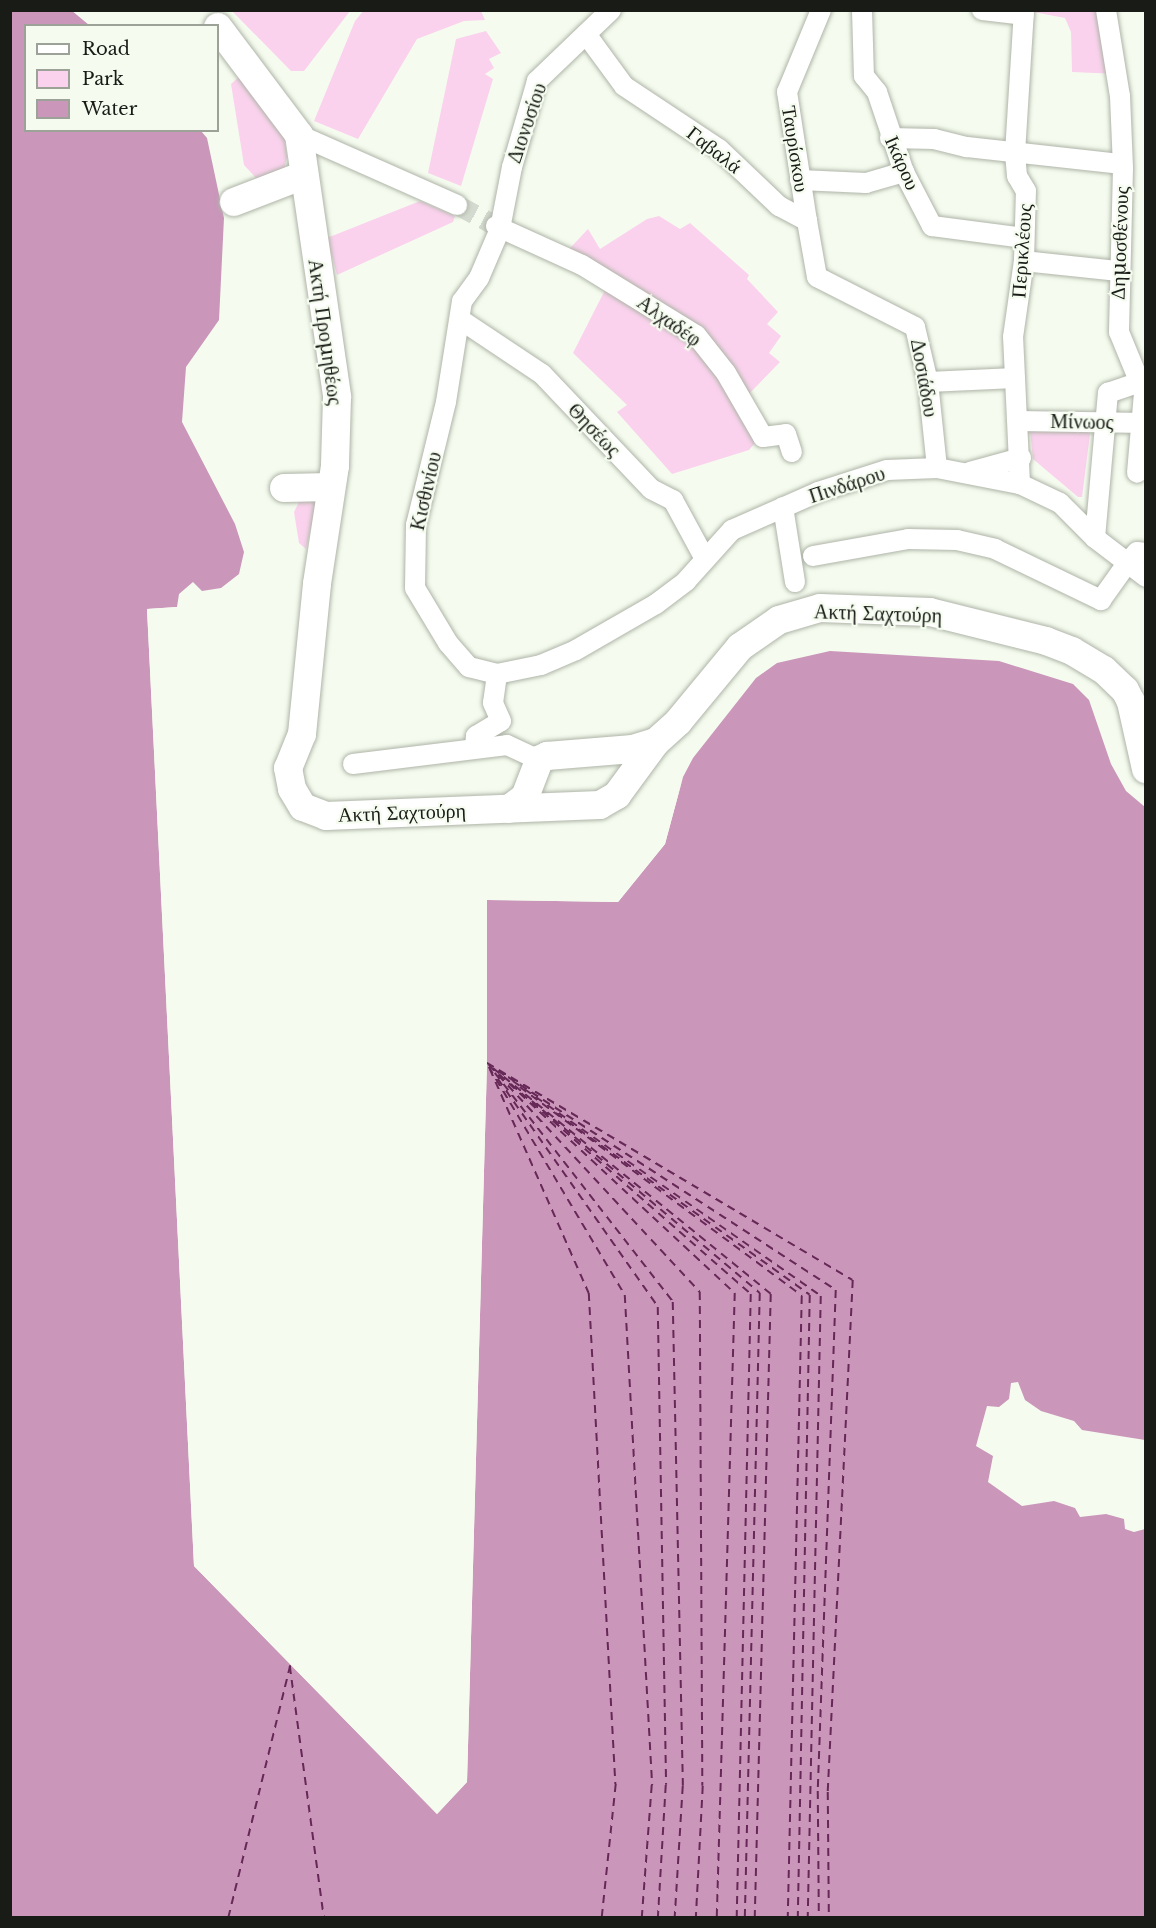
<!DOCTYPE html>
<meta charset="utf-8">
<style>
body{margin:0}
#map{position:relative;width:1156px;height:1928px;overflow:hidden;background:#f5fcef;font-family:"Libre Baskerville",serif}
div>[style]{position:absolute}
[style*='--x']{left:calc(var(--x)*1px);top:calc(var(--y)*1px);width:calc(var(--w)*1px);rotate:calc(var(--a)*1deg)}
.green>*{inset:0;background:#fad2ed}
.water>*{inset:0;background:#ca96ba}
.pier>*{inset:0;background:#f5fcef}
.ferry>*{height:1.5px;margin-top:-0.75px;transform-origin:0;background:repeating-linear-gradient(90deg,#662856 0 8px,transparent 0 14px)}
.street-tunnel>*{height:20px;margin-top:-10px;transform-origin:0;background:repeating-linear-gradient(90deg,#d4dacf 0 20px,transparent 0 30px)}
.roads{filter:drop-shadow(0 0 2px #aeb4a7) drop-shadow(0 0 2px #aeb4a7)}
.street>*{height:20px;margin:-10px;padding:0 10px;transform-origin:10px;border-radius:10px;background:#fff}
.secondary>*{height:28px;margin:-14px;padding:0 14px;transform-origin:14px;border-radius:14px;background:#fff}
span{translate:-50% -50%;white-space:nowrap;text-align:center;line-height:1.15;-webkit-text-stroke:4.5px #f5fcef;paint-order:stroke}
.street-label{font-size:20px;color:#191b17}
.frame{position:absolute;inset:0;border:12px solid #191b17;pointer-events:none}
.legend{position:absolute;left:24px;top:24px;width:195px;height:108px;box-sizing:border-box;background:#f5fcef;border:2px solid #9da299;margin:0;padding:8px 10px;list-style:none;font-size:18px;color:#191b17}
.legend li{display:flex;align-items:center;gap:12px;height:30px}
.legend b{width:30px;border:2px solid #9da299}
</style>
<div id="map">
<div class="green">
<i style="clip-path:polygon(364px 10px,481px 11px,485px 20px,464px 21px,417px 39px,358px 139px,314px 121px,355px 21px)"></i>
<i style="clip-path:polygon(232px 11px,231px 11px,350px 11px,304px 71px,291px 71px)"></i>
<i style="clip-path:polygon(1028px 11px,1103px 11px,1118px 74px,1072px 72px,1071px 32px,1065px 18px)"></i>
<i style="clip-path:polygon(486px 31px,501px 53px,489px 59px,494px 68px,485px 74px,493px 79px,461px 186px,428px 173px,456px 39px)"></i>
<i style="clip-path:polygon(240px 76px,284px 134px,287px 157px,284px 170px,257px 179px,244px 165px,231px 84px)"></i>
<i style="clip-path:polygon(420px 201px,455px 216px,453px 222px,337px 275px,327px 238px)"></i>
<i style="clip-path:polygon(659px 216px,680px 229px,690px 223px,749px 275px,747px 279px,778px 312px,767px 324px,781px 336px,769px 353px,780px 362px,745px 398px,765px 431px,749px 450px,672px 474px,617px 412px,627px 405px,573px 353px,605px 290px,557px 262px,588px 229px,600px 249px,647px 219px)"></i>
<i style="clip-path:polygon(1030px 430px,1086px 430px,1090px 434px,1082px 497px,1078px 497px,1033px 459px)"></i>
<i style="clip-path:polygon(309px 498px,317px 502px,306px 549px,299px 543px,294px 512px,300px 500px)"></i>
</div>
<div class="water">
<i style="clip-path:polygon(71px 10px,89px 25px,26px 26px,26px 130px,201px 131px,207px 138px,224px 218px,219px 320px,186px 367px,182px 422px,235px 524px,244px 552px,239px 574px,221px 588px,202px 591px,193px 582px,179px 594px,177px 607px,147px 609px,194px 1566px,437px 1814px,467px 1782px,487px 1063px,487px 900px,618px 902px,665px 844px,683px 777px,693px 758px,756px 678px,777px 663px,830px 651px,999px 661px,1073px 684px,1089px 700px,1111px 764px,1126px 791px,1145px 807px,1145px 1440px,1082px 1430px,1074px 1421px,1041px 1411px,1025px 1400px,1018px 1382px,1011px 1383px,1009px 1399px,999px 1407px,987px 1406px,976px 1446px,993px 1456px,988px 1482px,1022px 1506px,1054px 1501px,1075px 1508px,1080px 1517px,1106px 1514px,1124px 1519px,1125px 1529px,1134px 1532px,1145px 1529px,1146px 1917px,11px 1918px,10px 11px)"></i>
</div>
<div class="pier">
<i style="clip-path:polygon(177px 607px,180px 609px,150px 612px,197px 1564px,437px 1810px,464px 1781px,484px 1063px,484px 899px,617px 899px,663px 843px,683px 777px,665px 844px,618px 902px,487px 900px,487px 1063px,467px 1782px,437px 1814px,194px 1566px,147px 609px)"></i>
</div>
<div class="ferry">
<i style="--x:487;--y:1063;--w:425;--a:30.7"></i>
<i style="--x:853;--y:1280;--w:513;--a:92.8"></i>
<i style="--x:828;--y:1792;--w:126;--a:89.5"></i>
<i style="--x:489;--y:1065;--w:310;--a:47.1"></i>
<i style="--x:700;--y:1292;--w:494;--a:89.7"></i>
<i style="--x:703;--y:1786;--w:132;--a:93"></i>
<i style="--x:489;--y:1067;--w:265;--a:59.2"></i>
<i style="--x:625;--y:1295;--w:491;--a:86.8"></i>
<i style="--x:652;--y:1785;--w:133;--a:94.3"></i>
<i style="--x:493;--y:1068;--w:358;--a:39.1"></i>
<i style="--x:771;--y:1294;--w:624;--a:91.47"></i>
<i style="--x:490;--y:1069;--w:245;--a:66.2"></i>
<i style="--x:589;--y:1293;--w:492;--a:86.9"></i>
<i style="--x:616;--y:1784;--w:135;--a:96"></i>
<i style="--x:498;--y:1071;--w:13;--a:32"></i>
<i style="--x:495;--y:1073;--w:290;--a:52.1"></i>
<i style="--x:673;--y:1302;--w:484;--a:88.8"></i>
<i style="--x:683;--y:1786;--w:132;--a:93.5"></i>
<i style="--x:499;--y:1074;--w:322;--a:42.9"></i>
<i style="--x:735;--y:1293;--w:625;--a:91.65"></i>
<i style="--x:508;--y:1077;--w:391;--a:33"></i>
<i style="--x:836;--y:1290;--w:501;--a:92.06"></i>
<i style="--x:818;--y:1791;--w:127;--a:89.5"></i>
<i style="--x:498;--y:1079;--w:279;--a:54.9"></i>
<i style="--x:658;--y:1307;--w:478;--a:89"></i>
<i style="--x:666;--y:1785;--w:133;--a:93.4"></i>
<i style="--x:513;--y:1081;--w:376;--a:34.9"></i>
<i style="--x:821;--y:1296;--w:622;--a:91.2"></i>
<i style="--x:511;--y:1084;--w:319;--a:41.2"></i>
<i style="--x:751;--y:1294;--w:624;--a:91.29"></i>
<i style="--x:520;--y:1087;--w:351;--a:36.5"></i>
<i style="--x:802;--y:1296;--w:622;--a:91.29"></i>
<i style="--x:532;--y:1101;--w:298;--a:40.1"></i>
<i style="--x:760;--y:1293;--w:625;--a:91.37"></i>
<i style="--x:556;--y:1113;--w:312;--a:35.6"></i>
<i style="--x:810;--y:1295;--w:623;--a:91.1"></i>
<i style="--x:290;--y:1666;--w:254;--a:82.3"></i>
<i style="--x:228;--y:1918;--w:260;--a:-76.2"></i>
</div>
<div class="street-tunnel">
<i style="--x:457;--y:205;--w:44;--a:28.3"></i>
</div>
<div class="roads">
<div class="street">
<i style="--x:611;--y:10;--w:103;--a:136.2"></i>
<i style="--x:537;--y:81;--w:90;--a:106.2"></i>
<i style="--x:512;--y:167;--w:63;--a:101"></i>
<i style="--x:500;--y:229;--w:53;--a:113.2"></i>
<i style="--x:479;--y:278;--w:29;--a:126"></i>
<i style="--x:462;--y:301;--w:102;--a:99"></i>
<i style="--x:446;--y:402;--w:127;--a:103.7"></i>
<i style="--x:416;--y:525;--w:63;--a:90.9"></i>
<i style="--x:415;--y:588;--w:64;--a:59"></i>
<i style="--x:448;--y:643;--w:32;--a:49"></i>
<i style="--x:469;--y:667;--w:29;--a:14"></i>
<i style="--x:497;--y:674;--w:45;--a:-11.6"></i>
<i style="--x:541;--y:665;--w:38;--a:-23"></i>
<i style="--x:576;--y:650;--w:92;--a:-29.9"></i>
<i style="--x:656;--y:604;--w:38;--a:-37"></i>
<i style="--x:686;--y:581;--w:69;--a:-48"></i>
<i style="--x:732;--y:530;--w:94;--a:-23.8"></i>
<i style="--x:818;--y:492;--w:72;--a:-17.7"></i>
<i style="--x:887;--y:470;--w:50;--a:-2.3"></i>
<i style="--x:937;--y:468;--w:85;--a:10.9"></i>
<i style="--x:1020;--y:484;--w:44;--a:25.4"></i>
<i style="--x:1060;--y:503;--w:49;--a:45"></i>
<i style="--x:1095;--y:538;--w:64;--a:37.4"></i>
<i style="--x:862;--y:10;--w:66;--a:88.3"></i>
<i style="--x:864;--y:76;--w:21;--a:51"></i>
<i style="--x:877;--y:92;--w:84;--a:71.4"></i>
<i style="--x:904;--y:172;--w:61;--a:62.6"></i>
<i style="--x:932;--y:226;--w:93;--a:7.4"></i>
<i style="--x:982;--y:10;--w:42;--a:6.8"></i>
<i style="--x:1106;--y:10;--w:87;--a:80.8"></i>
<i style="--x:1120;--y:96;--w:72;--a:87.6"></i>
<i style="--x:1123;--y:168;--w:164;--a:91.4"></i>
<i style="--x:1119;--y:332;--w:66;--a:67.7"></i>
<i style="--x:1144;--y:393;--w:80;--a:95"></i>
<i style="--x:586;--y:34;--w:64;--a:53.8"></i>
<i style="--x:624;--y:86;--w:114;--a:33.6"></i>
<i style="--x:719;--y:149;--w:83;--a:43.5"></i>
<i style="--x:779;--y:206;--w:32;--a:28"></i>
<i style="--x:807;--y:221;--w:57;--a:79.9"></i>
<i style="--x:817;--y:277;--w:110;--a:27"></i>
<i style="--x:915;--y:327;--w:57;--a:76.7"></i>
<i style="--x:928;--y:382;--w:86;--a:84"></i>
<i style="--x:299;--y:135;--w:173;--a:23.9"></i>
<i style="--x:890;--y:138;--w:44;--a:1.3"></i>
<i style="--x:934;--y:139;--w:34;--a:14"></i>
<i style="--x:967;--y:147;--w:156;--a:6.3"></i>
<i style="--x:800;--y:180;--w:66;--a:2.6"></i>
<i style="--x:866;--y:183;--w:40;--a:-16"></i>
<i style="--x:807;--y:221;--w:131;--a:-98.8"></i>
<i style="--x:787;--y:92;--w:89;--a:-67.5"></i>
<i style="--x:496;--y:226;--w:94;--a:24.4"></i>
<i style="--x:582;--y:265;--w:134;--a:31.6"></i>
<i style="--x:696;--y:335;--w:48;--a:51.7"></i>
<i style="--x:726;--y:373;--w:74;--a:60"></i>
<i style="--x:763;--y:437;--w:23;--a:-7"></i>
<i style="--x:786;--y:434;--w:19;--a:72"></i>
<i style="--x:1024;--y:261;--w:95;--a:6.1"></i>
<i style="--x:461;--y:320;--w:97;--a:33.7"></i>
<i style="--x:542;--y:374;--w:158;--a:46.5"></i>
<i style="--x:651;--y:489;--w:25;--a:27"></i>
<i style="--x:673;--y:500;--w:67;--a:61.5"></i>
<i style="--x:928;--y:382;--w:87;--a:-2.6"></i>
<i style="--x:1018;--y:421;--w:128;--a:0.9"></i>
<i style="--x:970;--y:472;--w:53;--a:-15.4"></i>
<i style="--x:1020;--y:484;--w:147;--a:-92.7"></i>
<i style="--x:1013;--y:337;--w:77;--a:-81.8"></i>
<i style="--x:1024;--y:261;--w:70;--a:-88.4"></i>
<i style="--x:1026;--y:191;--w:17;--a:-121"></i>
<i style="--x:1017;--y:176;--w:23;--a:-95"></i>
<i style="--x:1015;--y:153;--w:143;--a:-86.4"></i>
<i style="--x:783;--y:507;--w:76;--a:80.9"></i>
<i style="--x:1095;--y:538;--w:146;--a:-84.9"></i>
<i style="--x:1108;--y:393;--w:34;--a:-19"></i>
<i style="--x:813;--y:556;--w:97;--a:-10.1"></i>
<i style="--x:908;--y:539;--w:49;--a:1.2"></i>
<i style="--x:957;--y:540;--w:39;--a:13"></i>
<i style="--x:995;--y:549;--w:118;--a:25.7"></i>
<i style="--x:1101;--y:600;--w:47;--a:-54.6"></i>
<i style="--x:1128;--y:562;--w:13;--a:-48"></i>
<i style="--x:1137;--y:552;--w:9;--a:6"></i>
<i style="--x:475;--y:747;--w:11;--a:-85"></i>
<i style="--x:476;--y:736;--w:29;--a:-31"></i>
<i style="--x:501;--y:721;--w:20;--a:-114"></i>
<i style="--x:493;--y:703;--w:29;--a:-82"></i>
<i style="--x:353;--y:764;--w:155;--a:-7"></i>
<i style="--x:507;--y:745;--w:35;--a:25"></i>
</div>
<div class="secondary">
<i style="--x:218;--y:27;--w:135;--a:53.1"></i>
<i style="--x:299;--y:135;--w:265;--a:81.7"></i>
<i style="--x:337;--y:397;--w:69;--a:91.7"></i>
<i style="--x:335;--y:466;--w:119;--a:98.7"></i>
<i style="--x:317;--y:584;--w:151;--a:95.7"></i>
<i style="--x:302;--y:734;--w:37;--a:112"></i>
<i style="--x:288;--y:768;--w:21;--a:79"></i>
<i style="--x:292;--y:789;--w:21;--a:59"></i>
<i style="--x:303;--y:807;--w:25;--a:21"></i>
<i style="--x:326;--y:816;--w:274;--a:-2.3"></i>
<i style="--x:600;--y:805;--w:20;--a:-30"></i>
<i style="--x:617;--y:795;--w:66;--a:-53.7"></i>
<i style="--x:656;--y:742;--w:30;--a:-42"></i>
<i style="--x:678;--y:722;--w:97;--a:-50.4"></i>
<i style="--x:740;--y:647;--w:47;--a:-34.7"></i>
<i style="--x:779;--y:620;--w:43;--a:-16.3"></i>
<i style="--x:820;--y:608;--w:110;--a:2.1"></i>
<i style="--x:930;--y:612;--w:120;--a:14"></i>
<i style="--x:1046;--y:641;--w:28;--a:21"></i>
<i style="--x:1072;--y:651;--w:37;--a:31"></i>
<i style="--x:1104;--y:670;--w:29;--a:44"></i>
<i style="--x:1125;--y:690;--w:13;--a:63"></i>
<i style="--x:1131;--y:702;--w:69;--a:77.4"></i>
<i style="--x:234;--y:202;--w:75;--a:-21.1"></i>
<i style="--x:284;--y:488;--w:47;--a:-1.2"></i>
<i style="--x:509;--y:809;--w:20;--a:-37"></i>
<i style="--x:525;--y:797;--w:40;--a:-69"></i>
<i style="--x:539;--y:760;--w:9;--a:-27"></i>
<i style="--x:547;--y:756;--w:86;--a:-4.7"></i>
<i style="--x:633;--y:749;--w:24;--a:-17"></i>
</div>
</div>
<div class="street-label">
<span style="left:527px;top:123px;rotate:-71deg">Διονυσίου</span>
<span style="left:795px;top:149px;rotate:81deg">Ταυρίσκου</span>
<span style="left:714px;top:150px;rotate:38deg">Γαβαλά</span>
<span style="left:902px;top:163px;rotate:66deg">Ικάρου</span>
<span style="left:1120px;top:243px;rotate:-88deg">Δημοσθένους</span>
<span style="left:1022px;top:251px;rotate:-86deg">Περικλέους</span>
<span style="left:669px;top:321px;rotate:35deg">Αλχαδέφ</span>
<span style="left:325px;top:332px;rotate:82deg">Ακτή Προμηθέως</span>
<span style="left:924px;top:378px;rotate:80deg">Δοσιάδου</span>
<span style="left:1082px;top:422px;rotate:1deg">Μίνωος</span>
<span style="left:594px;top:430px;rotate:46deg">Θησέως</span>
<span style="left:847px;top:485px;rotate:-18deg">Πινδάρου</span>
<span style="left:426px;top:491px;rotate:-77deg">Κισθινίου</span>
<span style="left:878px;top:614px;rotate:2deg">Ακτή Σαχτούρη</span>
<span style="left:402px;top:813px;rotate:-2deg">Ακτή Σαχτούρη</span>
</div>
<div class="frame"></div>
<ul class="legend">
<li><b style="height:8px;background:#fff"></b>Road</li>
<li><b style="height:16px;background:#fad2ed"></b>Park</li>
<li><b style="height:16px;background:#ca96ba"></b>Water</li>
</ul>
</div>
